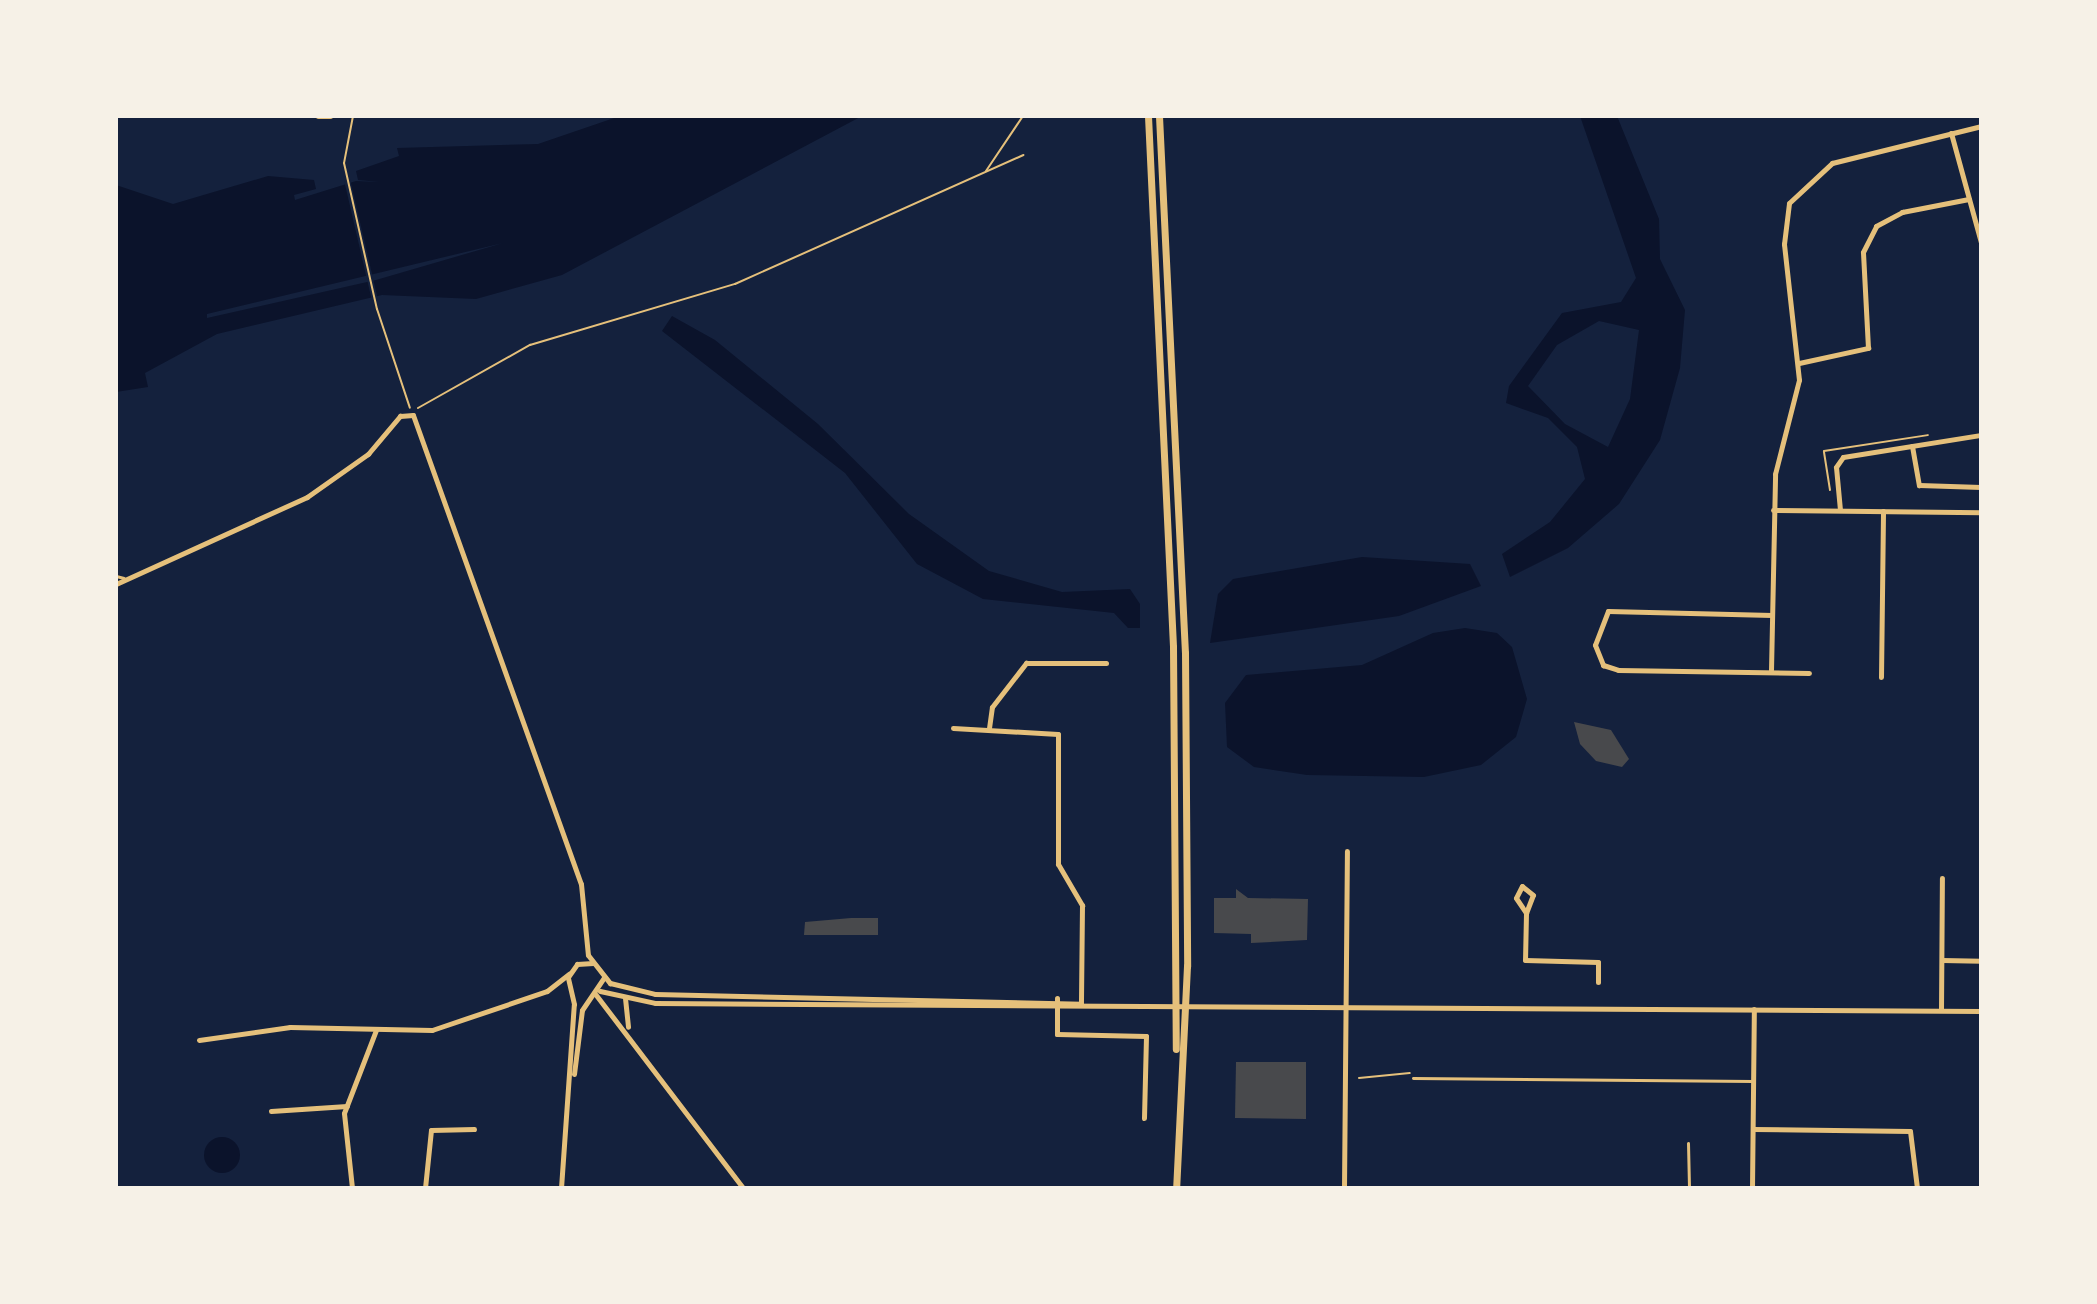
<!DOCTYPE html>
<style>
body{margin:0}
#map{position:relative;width:2097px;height:1304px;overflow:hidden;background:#14213d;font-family:"Source Serif 4",serif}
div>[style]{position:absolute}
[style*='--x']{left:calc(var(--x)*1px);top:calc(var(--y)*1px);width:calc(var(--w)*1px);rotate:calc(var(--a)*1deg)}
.water>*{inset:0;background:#0b132b}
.round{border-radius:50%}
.pier>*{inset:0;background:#14213d}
.building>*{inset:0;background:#48494c}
.path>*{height:2px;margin:-1px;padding:0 1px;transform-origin:1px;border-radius:1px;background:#e5c07b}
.service>*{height:3px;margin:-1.5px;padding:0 1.5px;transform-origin:1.5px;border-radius:1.5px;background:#e5c07b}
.minor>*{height:5px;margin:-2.5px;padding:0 2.5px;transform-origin:2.5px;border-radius:2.5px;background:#e5c07b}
.secondary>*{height:7px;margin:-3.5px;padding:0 3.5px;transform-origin:3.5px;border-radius:3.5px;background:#e5c07b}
span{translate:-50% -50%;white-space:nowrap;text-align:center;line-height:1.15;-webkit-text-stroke:8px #f6f1e7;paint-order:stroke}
.frame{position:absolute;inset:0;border:118px solid #f6f1e7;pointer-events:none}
</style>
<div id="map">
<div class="water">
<i style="clip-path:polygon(evenodd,620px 116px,862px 116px,562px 275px,476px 299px,382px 295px,217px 334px,145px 373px,148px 387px,116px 392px,116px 185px,173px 204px,268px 176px,314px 180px,316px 189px,294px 195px,295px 200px,356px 181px,380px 182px,358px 180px,356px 171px,399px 156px,397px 148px,538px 144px,620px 116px,503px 243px,376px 280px,207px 318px,207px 314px,503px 243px)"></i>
<i style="clip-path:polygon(evenodd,1580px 116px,1617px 116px,1659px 219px,1660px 259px,1685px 310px,1680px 368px,1660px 440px,1619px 504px,1568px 548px,1510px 577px,1502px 554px,1550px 522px,1585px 479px,1577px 447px,1548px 418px,1506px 403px,1509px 386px,1562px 313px,1621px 302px,1636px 278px,1580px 116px,1599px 321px,1639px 330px,1630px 399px,1608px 447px,1565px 424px,1528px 386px,1557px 345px,1599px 321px)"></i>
<i style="clip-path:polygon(672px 316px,715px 340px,818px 424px,909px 514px,989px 571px,1062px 592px,1130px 589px,1140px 604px,1140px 628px,1128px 628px,1114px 613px,983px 599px,917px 564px,845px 473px,662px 331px)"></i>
<i style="clip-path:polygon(1362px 557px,1470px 564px,1481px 586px,1399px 616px,1210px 643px,1218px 594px,1233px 579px)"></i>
<i style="clip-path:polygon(1465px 628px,1497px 633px,1512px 647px,1527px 699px,1516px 737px,1481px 765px,1424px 777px,1307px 775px,1254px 767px,1227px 747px,1225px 703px,1246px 675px,1362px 665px,1433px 633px)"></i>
<i class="round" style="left:204px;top:1137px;width:36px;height:36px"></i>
</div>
<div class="pier">
<i style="clip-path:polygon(350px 179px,378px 300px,372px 301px,344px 180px)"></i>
</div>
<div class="building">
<i style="clip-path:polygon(1574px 722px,1611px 730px,1629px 759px,1622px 767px,1596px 761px,1580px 744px)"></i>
<i style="clip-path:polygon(1236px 889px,1248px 898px,1308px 899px,1307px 940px,1251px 943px,1251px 934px,1214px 933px,1214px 898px,1236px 898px)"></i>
<i style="clip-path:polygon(851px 918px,878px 918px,878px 935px,804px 935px,805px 922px)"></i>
<i style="clip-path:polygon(1236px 1062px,1306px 1062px,1306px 1119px,1235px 1118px)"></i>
</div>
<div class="path">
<i style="--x:353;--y:116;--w:48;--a:100.8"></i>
<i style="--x:344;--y:163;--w:150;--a:77.3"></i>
<i style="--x:377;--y:309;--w:104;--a:71.6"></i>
<i style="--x:986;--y:171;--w:66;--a:-56.1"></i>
<i style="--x:418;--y:408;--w:129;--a:-29.4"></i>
<i style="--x:530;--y:345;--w:214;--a:-16.6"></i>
<i style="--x:735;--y:284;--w:316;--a:-24.1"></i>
<i style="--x:1830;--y:490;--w:39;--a:-99"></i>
<i style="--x:1824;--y:451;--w:105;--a:-8.7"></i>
<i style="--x:1359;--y:1078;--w:51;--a:-5.6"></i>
</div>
<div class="service">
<i style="--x:116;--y:576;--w:8;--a:14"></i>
<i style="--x:1413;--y:1078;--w:340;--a:0.5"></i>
<i style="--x:1688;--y:1143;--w:45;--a:88.7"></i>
</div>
<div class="minor">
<i style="--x:318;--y:116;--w:12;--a:0"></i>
<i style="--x:1951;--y:133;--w:114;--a:74.7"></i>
<i style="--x:1799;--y:363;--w:71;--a:-12.3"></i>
<i style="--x:1868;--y:348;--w:96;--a:-93"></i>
<i style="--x:1863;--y:252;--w:29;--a:-63"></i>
<i style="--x:1876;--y:226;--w:30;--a:-28"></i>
<i style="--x:1902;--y:212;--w:68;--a:-11"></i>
<i style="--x:1912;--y:446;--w:40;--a:80"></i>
<i style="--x:1919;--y:485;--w:62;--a:1.8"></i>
<i style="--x:1773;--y:510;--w:208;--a:0.6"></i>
<i style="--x:1840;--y:510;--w:43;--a:-95.3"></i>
<i style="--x:1836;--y:467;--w:12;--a:-55"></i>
<i style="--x:1843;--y:457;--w:140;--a:-9.1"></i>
<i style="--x:116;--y:584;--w:210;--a:-24.5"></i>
<i style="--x:307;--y:497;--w:75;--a:-35.2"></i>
<i style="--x:368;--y:454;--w:50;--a:-49.9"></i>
<i style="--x:400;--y:416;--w:13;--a:-4"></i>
<i style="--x:413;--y:415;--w:498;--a:70.3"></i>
<i style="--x:581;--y:884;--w:71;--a:84.4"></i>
<i style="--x:588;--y:955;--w:36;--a:52"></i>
<i style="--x:610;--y:983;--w:46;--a:13.7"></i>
<i style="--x:655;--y:994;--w:426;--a:1.3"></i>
<i style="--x:1772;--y:615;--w:164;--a:-178.6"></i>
<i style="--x:1608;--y:611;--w:36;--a:111"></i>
<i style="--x:1595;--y:645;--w:22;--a:68"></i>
<i style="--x:1603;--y:665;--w:16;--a:18"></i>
<i style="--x:1618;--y:670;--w:191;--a:0.9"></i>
<i style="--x:1771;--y:670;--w:196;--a:-88.8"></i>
<i style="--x:1775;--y:474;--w:97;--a:-75.7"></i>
<i style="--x:1799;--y:380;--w:137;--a:-96.3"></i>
<i style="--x:1784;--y:244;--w:41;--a:-83"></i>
<i style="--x:1789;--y:203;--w:59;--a:-42.9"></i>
<i style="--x:1832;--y:163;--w:154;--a:-13.9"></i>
<i style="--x:1881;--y:677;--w:166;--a:-89.3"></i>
<i style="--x:953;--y:728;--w:105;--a:3.3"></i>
<i style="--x:1058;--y:734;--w:130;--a:90"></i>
<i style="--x:1058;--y:864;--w:48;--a:59.7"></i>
<i style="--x:1082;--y:905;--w:99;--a:90.6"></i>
<i style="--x:989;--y:728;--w:21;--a:-82"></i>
<i style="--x:992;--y:707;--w:56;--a:-52.3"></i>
<i style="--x:1026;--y:663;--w:80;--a:0"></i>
<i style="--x:1526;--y:913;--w:19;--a:-69"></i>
<i style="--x:1533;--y:895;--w:14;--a:-141"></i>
<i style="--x:1522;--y:886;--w:13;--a:117"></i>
<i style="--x:1516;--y:898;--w:18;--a:56"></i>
<i style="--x:1526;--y:913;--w:47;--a:91.2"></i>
<i style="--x:1525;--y:960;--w:73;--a:1.6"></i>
<i style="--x:1598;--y:962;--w:20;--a:90"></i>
<i style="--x:1942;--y:960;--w:39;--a:1"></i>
<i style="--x:600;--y:991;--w:56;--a:12.3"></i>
<i style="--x:655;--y:1003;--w:1326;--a:0.35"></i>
<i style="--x:596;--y:995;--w:243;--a:52.7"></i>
<i style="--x:625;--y:998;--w:29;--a:84"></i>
<i style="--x:1057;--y:998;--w:36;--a:90"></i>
<i style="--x:1057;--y:1034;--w:89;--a:1.3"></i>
<i style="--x:1146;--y:1036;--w:82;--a:91.4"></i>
<i style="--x:1941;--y:1010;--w:132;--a:-89.6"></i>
<i style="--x:199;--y:1040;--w:92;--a:-8.1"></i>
<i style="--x:290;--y:1027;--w:142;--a:1.2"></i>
<i style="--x:432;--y:1030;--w:121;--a:-18.7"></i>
<i style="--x:547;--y:991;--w:28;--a:-38"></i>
<i style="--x:574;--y:1074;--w:64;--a:-82.9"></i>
<i style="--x:582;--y:1010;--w:40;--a:-56"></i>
<i style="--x:271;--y:1111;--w:76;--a:-3.8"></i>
<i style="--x:1753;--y:1129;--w:157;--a:0.7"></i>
<i style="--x:1910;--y:1131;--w:57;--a:83"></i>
<i style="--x:352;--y:1188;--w:75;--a:-96.1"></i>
<i style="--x:344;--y:1113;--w:89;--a:-68.9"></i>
<i style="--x:425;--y:1188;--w:58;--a:-84.1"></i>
<i style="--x:431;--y:1130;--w:43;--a:-1.3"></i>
<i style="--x:561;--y:1188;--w:184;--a:-86"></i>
<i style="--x:574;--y:1004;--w:28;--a:-103"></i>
<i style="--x:568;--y:977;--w:16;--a:-55"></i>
<i style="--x:577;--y:964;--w:16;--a:-4"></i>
<i style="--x:1344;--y:1188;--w:337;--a:-89.5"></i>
<i style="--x:1752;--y:1188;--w:179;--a:-89.4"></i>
</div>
<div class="secondary">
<i style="--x:1148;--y:116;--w:532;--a:87.3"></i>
<i style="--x:1173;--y:647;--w:402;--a:89.6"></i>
<i style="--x:1159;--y:116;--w:538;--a:87.23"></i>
<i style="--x:1185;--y:653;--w:313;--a:89.6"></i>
<i style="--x:1187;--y:966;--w:222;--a:92.8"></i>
</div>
<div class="frame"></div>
</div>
